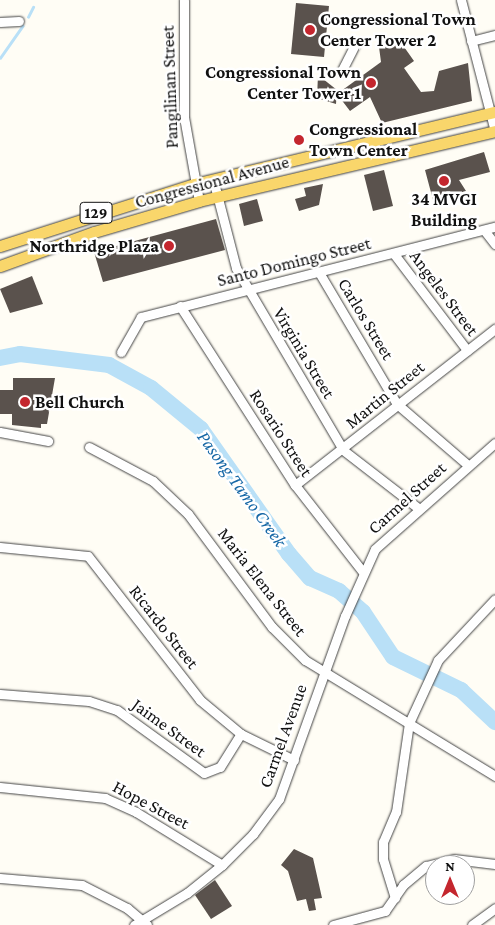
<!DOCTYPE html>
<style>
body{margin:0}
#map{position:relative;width:495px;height:925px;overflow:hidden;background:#fffdf5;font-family:"Crimson Pro",serif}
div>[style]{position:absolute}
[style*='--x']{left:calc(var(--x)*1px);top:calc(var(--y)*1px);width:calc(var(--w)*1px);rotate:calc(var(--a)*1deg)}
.stream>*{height:2.5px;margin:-1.25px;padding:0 1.25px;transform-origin:1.25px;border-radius:1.25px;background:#b9e0f7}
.river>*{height:16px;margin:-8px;padding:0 8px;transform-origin:8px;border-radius:8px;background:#b9e0f7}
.building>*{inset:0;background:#5a524d}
.roads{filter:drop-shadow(0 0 1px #444) drop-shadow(0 0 1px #444)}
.minor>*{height:9px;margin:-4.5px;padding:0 4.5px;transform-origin:4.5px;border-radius:4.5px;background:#fff}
.major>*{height:11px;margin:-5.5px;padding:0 5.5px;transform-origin:5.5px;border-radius:5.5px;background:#f9d66b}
.dots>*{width:14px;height:14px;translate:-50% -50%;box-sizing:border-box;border:2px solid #fff;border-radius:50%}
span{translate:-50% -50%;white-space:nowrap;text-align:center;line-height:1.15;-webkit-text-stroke:5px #fff;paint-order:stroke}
.shield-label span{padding:1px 4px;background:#fff;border:1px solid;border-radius:4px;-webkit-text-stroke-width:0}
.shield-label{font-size:16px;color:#111;font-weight:700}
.poi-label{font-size:18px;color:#111;font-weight:700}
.left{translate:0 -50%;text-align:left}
.right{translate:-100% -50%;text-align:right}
.street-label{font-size:18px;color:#111}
.water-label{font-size:19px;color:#1768a6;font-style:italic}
.north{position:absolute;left:425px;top:855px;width:50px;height:50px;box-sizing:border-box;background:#fff;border:1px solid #a0a0a0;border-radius:50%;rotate:0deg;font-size:14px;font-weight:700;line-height:20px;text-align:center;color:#111}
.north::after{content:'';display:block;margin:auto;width:18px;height:22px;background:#c4262e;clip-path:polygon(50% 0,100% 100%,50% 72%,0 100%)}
</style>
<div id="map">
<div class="stream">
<i style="--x:28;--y:17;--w:11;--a:-63"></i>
<i style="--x:0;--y:58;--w:39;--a:-55"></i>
</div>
<div class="river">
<i style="--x:0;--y:358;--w:20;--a:-11"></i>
<i style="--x:20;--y:354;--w:90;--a:7"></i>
<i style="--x:109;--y:365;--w:48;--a:28.7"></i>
<i style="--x:151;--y:388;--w:65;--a:39.4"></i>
<i style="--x:201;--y:429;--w:153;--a:54.9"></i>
<i style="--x:289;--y:554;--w:32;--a:49"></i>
<i style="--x:310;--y:578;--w:32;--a:24"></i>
<i style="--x:339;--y:591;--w:32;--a:41"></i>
<i style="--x:363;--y:612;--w:54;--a:56.3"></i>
<i style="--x:393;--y:657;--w:76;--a:25.9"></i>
<i style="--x:461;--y:690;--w:47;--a:43.3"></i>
</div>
<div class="building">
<i style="clip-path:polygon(296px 3px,329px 6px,324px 57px,291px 54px)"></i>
<i style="clip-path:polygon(392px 39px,402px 44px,414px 61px,404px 68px,421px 92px,434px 91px,439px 71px,468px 63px,472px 101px,382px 123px,370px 97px,350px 111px,337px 94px,381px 62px,379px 47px)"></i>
<i style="clip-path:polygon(318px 75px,337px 90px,336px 104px,317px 98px)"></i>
<i style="clip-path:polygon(484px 152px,490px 172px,459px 180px,466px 191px,433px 200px,425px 170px)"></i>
<i style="clip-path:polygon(384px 170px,393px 206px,373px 211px,364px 175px)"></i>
<i style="clip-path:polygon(323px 184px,319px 205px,299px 211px,295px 199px,306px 196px,304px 188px)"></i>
<i style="clip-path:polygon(257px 199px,263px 221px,244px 226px,239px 204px)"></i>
<i style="clip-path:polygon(216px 219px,225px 250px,103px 282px,94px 252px)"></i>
<i style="clip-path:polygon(32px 276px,43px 304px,10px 313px,0 289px)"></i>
<i style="clip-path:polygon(13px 378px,55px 378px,47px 424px,41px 424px,41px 428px,12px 425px,12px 414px,0 414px,0 390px,13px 390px)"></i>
<i style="clip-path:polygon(294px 849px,313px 858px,322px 898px,314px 899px,316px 910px,309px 911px,306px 899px,297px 901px,288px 871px,281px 865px)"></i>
<i style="clip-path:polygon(215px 880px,232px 906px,211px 919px,195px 895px)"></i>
</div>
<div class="roads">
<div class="minor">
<i style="--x:184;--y:0;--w:117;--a:90"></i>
<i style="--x:184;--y:117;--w:85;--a:79.9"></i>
<i style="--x:461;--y:0;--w:135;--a:75.5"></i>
<i style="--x:0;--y:22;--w:19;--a:-3"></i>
<i style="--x:471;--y:41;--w:25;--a:-14"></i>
<i style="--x:341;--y:72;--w:31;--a:-63"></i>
<i style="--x:213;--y:179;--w:92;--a:75.5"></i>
<i style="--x:236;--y:268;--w:211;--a:59.5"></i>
<i style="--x:343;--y:450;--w:95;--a:37.7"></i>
<i style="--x:484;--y:230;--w:18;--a:52"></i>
<i style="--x:394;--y:254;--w:121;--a:52.8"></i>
<i style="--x:320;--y:274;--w:151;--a:59.4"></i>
<i style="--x:397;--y:404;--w:94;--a:40.7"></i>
<i style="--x:180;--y:306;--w:213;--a:57.3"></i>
<i style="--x:295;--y:485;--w:110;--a:52"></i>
<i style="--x:121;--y:352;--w:40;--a:-60.3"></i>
<i style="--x:141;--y:317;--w:365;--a:-14.3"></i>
<i style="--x:0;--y:432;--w:49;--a:10.6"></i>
<i style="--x:89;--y:447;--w:72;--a:28"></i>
<i style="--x:153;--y:481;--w:48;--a:43.3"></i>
<i style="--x:188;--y:514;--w:141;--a:53.4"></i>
<i style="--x:272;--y:627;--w:47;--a:45"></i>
<i style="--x:305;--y:660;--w:223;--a:31.4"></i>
<i style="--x:295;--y:485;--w:254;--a:-38"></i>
<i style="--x:0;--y:547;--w:88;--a:5.8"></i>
<i style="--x:88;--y:556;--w:182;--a:52.1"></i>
<i style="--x:200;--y:700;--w:53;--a:39.7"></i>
<i style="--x:241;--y:734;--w:59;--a:26.1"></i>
<i style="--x:0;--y:694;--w:89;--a:4.5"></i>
<i style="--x:89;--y:701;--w:29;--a:18"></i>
<i style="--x:117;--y:710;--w:107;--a:35.9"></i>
<i style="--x:204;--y:773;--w:17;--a:-21"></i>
<i style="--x:220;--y:767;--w:39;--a:-58"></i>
<i style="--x:0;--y:787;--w:106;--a:6"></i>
<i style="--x:105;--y:798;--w:34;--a:24"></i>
<i style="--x:136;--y:812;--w:101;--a:31.6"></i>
<i style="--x:0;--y:878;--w:82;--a:4.9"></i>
<i style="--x:82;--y:885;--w:51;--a:27.1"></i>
<i style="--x:127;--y:908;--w:26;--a:40"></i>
<i style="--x:395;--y:898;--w:41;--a:-107.1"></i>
<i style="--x:383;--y:859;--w:17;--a:-90"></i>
<i style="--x:383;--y:842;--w:33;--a:-67"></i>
<i style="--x:396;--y:812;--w:90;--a:-81.7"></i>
<i style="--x:409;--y:723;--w:69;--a:-65.3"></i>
<i style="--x:438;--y:660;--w:83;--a:-46.9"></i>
<i style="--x:134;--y:925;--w:62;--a:-31.1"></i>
<i style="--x:187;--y:893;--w:45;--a:-38.7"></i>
<i style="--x:222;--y:865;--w:44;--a:-45"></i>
<i style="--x:253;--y:834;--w:44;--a:-53.4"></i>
<i style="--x:279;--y:799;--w:195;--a:-70.2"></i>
<i style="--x:345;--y:616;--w:73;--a:-65.9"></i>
<i style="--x:375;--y:549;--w:160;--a:-41.5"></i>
<i style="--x:333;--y:925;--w:54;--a:-15.1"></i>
<i style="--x:385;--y:911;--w:32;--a:-55"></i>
<i style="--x:403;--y:885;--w:30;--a:-40"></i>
<i style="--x:426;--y:866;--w:29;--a:-14"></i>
<i style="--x:454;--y:859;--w:41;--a:7"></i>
<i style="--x:472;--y:925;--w:29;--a:-36"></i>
</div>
<div class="major">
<i style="--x:0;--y:246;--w:204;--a:-17.7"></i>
<i style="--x:194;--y:184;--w:309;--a:-13.5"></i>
<i style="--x:0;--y:266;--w:100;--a:-19.9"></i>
<i style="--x:94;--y:232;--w:109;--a:-16.4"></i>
<i style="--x:199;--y:201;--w:304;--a:-13.3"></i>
</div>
</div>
<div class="dots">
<i style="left:310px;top:30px;background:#c4262e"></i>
<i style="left:371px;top:83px;background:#c4262e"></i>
<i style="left:299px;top:140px;background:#c4262e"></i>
<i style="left:444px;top:181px;background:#c4262e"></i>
<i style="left:169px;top:246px;background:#c4262e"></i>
<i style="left:25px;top:402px;background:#c4262e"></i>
</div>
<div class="shield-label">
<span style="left:96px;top:213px">129</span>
</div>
<div class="poi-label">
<span class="left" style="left:320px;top:30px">Congressional Town<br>Center Tower 2</span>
<span class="right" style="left:361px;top:83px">Congressional Town<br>Center Tower 1</span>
<span class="left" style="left:309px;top:140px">Congressional<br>Town Center</span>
<span style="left:444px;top:210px">34 MVGI<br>Building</span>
<span class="right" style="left:159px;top:246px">Northridge Plaza</span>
<span class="left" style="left:35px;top:402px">Bell Church</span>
</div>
<div class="street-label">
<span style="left:170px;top:87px;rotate:-92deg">Pangilinan Street</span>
<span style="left:212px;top:182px;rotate:-15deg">Congressional Avenue</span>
<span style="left:294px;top:262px;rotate:-14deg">Santo Domingo Street</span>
<span style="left:444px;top:293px;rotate:53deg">Angeles Street</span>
<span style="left:366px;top:319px;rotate:59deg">Carlos Street</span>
<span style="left:304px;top:353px;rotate:59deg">Virginia Street</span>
<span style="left:385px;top:395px;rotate:-39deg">Martin Street</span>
<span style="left:281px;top:433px;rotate:57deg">Rosario Street</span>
<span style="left:407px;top:498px;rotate:-42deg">Carmel Street</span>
<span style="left:262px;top:582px;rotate:52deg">Maria Elena Street</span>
<span style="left:164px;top:627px;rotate:52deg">Ricardo Street</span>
<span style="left:169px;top:728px;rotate:36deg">Jaime Street</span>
<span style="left:283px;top:736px;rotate:-70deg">Carmel Avenue</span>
<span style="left:151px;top:805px;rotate:28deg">Hope Street</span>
</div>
<div class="water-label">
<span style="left:242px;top:489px;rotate:54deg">Pasong Tamo Creek</span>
</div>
<div class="north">N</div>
</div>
